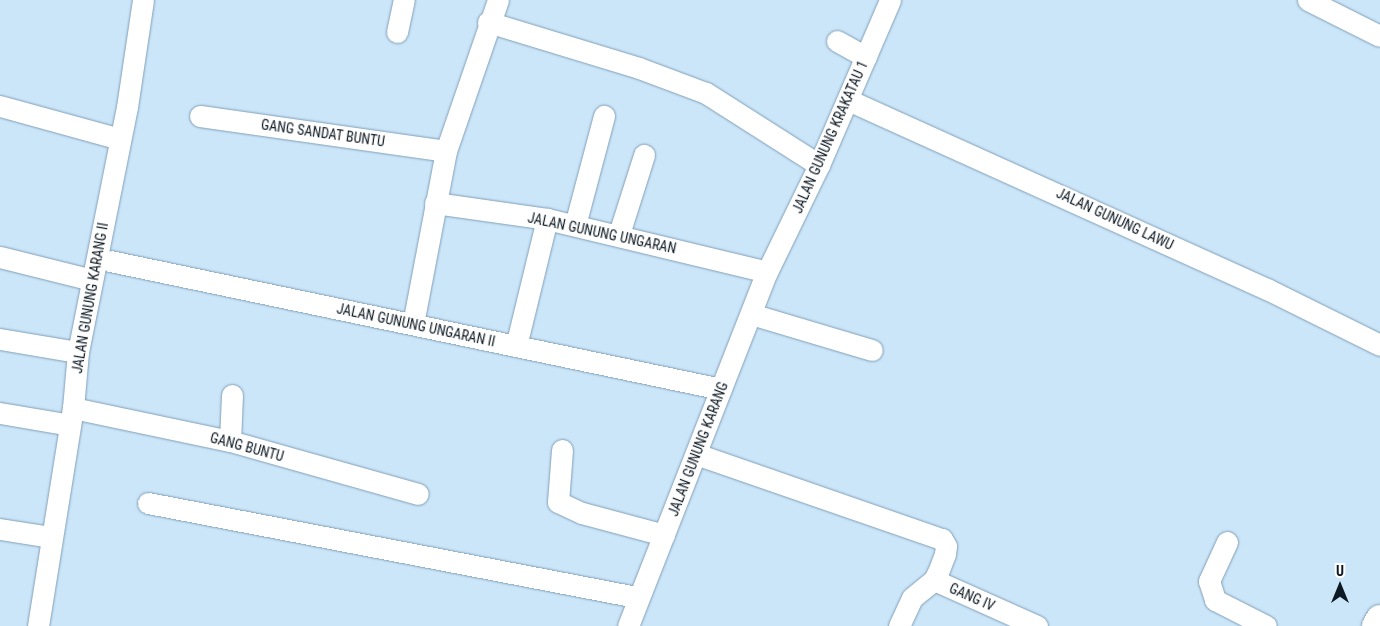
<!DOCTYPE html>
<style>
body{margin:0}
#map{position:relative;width:1380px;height:626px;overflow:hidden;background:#cbe5f9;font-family:"Roboto Condensed",sans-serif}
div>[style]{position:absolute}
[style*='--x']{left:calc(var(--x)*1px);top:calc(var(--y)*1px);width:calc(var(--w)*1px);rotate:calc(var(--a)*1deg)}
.roads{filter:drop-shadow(0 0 1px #81a0b7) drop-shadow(0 0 1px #81a0b7)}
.street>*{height:21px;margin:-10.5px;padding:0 10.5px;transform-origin:10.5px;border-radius:10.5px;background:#fff}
.highway>*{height:28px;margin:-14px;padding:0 14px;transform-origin:14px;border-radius:14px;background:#fff}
span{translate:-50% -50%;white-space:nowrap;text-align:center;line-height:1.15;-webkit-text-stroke:4.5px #fff;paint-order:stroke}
.street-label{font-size:14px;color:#0e1a23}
.north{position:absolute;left:1315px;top:561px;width:50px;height:50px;-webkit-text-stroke:4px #fff;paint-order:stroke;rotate:0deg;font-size:14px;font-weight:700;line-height:20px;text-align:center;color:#0e1a23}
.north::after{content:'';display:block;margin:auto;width:18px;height:22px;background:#0e1a23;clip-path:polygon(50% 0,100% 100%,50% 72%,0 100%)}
</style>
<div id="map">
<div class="roads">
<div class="street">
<i style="--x:1308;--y:0;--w:80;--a:26.6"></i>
<i style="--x:488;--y:22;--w:158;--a:16.9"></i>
<i style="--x:639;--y:68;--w:72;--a:20.5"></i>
<i style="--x:706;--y:93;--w:134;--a:32.5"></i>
<i style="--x:397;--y:32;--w:33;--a:-78"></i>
<i style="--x:837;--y:41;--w:33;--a:29"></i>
<i style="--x:848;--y:100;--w:460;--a:24.3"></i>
<i style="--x:1267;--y:289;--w:126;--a:26.4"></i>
<i style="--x:0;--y:106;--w:124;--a:15.4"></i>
<i style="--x:200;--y:116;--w:248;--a:8.1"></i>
<i style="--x:435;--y:203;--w:113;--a:8.1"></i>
<i style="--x:547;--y:219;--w:226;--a:13.5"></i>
<i style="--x:575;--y:225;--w:113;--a:-75.1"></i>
<i style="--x:619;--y:234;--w:83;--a:-72.4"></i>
<i style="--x:0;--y:257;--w:95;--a:14"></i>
<i style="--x:110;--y:261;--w:624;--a:11.83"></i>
<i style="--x:751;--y:314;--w:126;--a:16.6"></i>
<i style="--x:413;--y:324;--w:176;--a:-79.2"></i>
<i style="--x:446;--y:151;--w:160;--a:-71"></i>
<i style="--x:0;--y:339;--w:79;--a:9.5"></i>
<i style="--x:516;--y:346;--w:131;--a:-76.3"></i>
<i style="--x:73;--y:408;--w:160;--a:11.9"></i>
<i style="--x:230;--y:441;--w:195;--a:15.7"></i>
<i style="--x:0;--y:413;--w:71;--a:9.7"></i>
<i style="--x:230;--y:441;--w:46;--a:-87.5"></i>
<i style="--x:562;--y:450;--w:52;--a:94.4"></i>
<i style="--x:558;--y:502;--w:26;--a:25"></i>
<i style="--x:582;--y:513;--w:85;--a:15"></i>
<i style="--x:696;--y:454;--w:260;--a:19.1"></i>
<i style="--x:942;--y:539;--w:8;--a:60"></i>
<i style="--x:946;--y:546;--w:8;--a:97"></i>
<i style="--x:945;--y:554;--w:19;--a:111"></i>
<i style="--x:938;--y:572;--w:9;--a:117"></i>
<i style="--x:934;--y:580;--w:28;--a:141"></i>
<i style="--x:912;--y:598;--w:31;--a:115"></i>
<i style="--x:148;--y:503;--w:499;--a:10.9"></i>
<i style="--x:0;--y:529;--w:52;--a:8.9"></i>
<i style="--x:1227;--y:542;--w:43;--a:114.8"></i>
<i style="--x:1209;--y:581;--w:20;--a:72"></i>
<i style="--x:1215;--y:600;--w:57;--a:27"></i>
<i style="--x:934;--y:580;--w:113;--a:24.1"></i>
<i style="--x:38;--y:626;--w:221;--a:-80.9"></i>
<i style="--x:73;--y:408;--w:56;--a:-84.9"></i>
<i style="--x:78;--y:352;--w:250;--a:-78.7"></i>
<i style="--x:127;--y:107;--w:108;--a:-81.5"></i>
<i style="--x:628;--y:626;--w:380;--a:-68.6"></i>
<i style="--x:767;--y:272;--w:119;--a:-64.1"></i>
<i style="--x:819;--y:165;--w:180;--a:-66.7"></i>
</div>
<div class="highway">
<i style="--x:1376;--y:626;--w:8;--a:-60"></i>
</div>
</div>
<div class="street-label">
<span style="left:323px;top:133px;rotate:8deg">GANG SANDAT BUNTU</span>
<span style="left:830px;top:137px;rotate:-66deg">JALAN GUNUNG KRAKATAU 1</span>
<span style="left:1115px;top:219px;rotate:25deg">JALAN GUNUNG LAWU</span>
<span style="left:602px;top:233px;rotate:12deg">JALAN GUNUNG UNGARAN</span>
<span style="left:90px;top:298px;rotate:-80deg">JALAN GUNUNG KARANG II</span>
<span style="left:416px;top:325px;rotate:12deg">JALAN GUNUNG UNGARAN II</span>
<span style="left:247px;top:447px;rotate:15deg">GANG BUNTU</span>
<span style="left:698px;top:449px;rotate:-69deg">JALAN GUNUNG KARANG</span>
<span style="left:972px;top:597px;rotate:24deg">GANG IV</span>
</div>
<div class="north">U</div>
</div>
